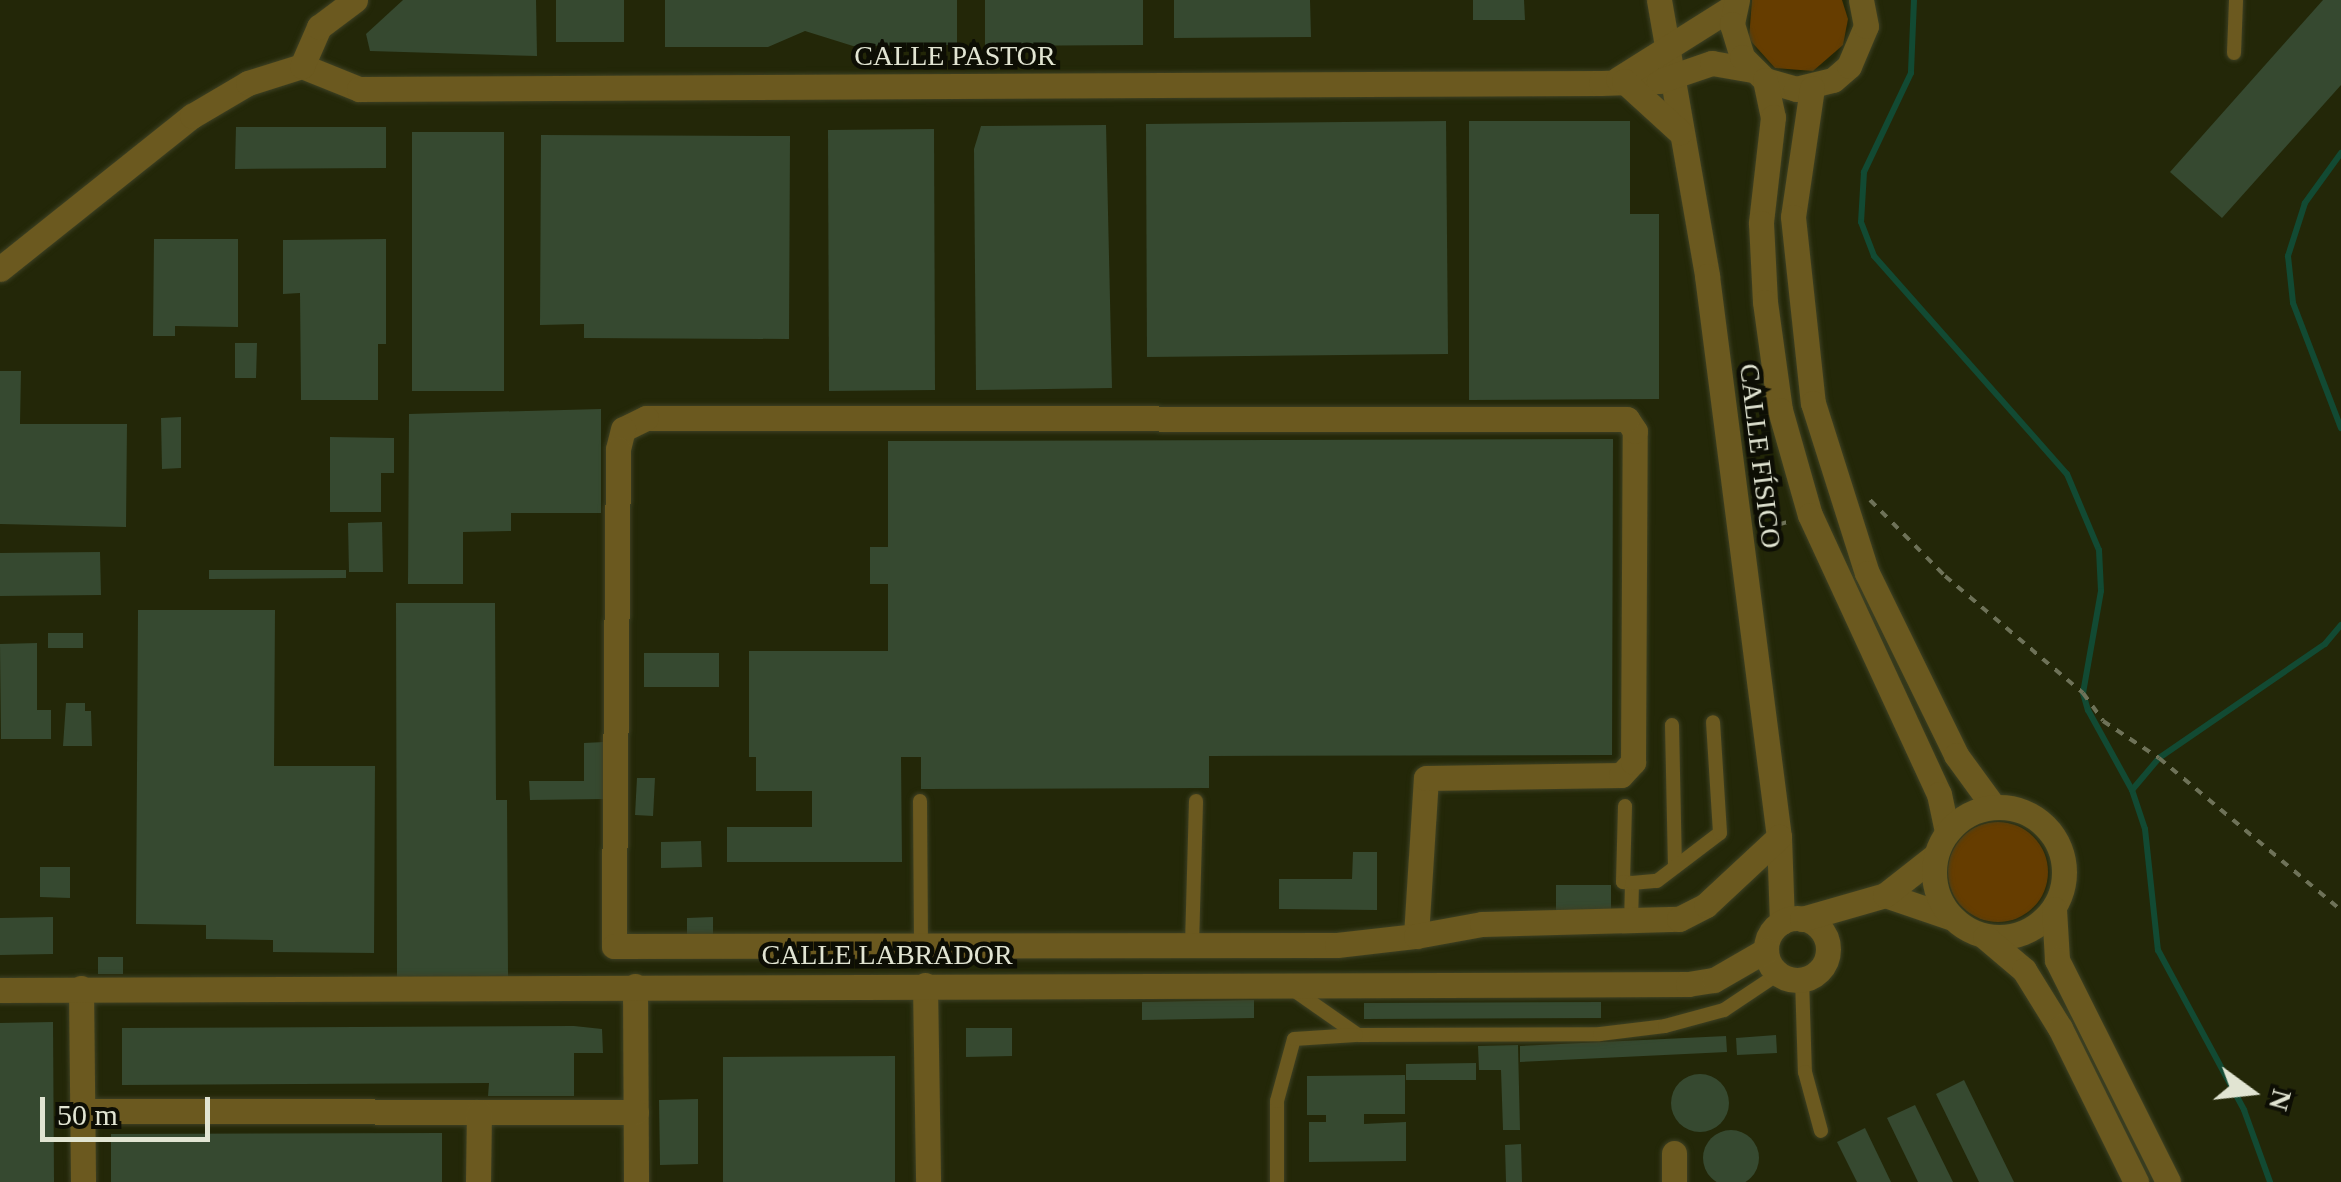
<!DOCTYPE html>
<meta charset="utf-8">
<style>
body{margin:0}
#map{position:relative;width:2341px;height:1182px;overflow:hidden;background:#232708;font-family:Georgia,serif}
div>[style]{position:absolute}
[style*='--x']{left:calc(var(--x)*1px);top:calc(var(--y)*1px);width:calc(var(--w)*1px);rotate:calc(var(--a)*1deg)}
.green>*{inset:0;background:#663d00}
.round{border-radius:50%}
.stream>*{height:6px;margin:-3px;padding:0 3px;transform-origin:3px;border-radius:3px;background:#124a33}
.building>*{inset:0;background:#364930}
.path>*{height:4px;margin-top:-2px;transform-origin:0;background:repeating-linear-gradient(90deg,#6e7258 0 8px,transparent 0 16px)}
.roads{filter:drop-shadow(0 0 2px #3e4124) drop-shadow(0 0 2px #3e4124)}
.service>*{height:14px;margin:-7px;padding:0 7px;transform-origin:7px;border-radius:7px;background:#6b591f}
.minor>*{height:25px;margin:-12.5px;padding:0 12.5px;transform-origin:12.5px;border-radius:12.5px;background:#6b591f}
.minor>.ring{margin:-12.5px;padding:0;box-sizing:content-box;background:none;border:25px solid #6b591f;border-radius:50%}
.tertiary>*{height:25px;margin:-12.5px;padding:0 12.5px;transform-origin:12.5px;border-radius:12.5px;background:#6b591f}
.tertiary>.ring{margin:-12.5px;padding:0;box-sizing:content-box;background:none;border:25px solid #6b591f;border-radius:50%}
span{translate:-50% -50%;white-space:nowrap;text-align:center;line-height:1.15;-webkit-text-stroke:9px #0d0e04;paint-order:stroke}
.street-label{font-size:28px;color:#e1e4d2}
.north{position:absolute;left:2201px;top:1042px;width:100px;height:100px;-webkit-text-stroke:8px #0d0e04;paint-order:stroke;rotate:105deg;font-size:28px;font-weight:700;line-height:40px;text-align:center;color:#e1e4d2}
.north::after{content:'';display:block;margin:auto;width:35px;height:45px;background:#e1e4d2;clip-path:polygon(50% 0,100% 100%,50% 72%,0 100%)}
.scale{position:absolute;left:40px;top:1097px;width:170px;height:45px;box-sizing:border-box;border:5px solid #e1e4d2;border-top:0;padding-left:12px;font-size:30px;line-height:35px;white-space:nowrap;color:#e1e4d2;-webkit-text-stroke:8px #0d0e04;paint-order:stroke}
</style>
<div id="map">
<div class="green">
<i style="clip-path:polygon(1752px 0,1842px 0,1848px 19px,1843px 45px,1813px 71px,1775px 68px,1749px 39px)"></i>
<i class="round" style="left:1948px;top:822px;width:100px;height:100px"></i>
</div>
<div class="stream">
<i style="--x:1914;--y:0;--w:73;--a:92.4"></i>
<i style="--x:1911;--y:73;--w:110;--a:115.4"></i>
<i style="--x:1864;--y:172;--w:50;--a:93.4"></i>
<i style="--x:1861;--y:222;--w:36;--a:69"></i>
<i style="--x:1874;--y:256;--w:291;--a:48.5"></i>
<i style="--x:2067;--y:474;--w:82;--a:67.2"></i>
<i style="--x:2099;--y:550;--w:41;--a:87.2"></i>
<i style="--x:2101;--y:591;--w:104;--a:100"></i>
<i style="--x:2083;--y:693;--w:18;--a:74"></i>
<i style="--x:2088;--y:710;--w:91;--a:61.2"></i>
<i style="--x:2132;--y:790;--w:41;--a:71.6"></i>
<i style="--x:2145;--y:829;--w:122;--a:83.9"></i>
<i style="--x:2158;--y:950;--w:182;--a:61.7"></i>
<i style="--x:2244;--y:1110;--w:77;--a:70.1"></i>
<i style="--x:2341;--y:153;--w:62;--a:125.8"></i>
<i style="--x:2305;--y:203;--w:56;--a:107.8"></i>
<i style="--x:2288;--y:256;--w:47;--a:83.9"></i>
<i style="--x:2293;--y:303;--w:134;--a:69"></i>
<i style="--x:2132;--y:790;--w:42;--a:-49.8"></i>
<i style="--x:2159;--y:758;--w:201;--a:-34.5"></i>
<i style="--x:2325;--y:644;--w:25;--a:-50"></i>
</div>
<div class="building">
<i style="clip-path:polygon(403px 0,536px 0,537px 56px,370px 51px,366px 34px)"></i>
<i style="clip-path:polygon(556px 0,624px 0,624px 42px,556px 42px)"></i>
<i style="clip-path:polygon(665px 0,957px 0,957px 45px,853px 46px,805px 31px,768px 47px,665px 47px)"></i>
<i style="clip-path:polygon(985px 0,1143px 0,1143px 45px,985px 46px)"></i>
<i style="clip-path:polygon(1174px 0,1310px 0,1311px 37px,1174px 38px)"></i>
<i style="clip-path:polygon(1473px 0,1524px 0,1525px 20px,1473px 20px)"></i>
<i style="clip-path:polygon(2323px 0,2341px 0,2341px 85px,2222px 218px,2170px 172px)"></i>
<i style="clip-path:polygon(1446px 121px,1448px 354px,1147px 357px,1146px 124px)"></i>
<i style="clip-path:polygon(1469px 121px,1630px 121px,1630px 214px,1659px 214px,1659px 399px,1469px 400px)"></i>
<i style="clip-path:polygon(1106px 125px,1112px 388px,976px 390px,974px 149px,981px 126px)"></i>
<i style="clip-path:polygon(236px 127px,386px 127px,386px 168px,235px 169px)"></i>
<i style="clip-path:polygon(934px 129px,935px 390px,829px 391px,828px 130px)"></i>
<i style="clip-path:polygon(412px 132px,504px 132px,504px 391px,412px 391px)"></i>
<i style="clip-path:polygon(541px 135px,790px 136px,789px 339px,584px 338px,584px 324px,540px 325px)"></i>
<i style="clip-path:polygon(154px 239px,238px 239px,238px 327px,175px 326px,175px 336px,153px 336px)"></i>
<i style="clip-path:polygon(386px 239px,386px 344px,378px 344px,378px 400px,301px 400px,300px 293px,283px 294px,283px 240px)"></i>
<i style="clip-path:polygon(235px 343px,257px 343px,256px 378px,235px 378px)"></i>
<i style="clip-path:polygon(0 371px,21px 371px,20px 424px,127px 424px,126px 527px,0 524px)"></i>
<i style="clip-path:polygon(601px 409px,601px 513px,511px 513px,511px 531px,463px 532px,463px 584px,408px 584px,409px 414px)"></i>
<i style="clip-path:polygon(181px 417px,181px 468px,162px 469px,161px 418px)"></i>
<i style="clip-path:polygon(330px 437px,394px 438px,394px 473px,381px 473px,381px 512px,330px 512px)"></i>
<i style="clip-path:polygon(1613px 439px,1612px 755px,1209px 756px,1209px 788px,921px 789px,921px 757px,901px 757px,902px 862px,727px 862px,727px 827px,812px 827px,812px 791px,756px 791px,756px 757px,749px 757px,749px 651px,888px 651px,888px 584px,870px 584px,870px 547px,888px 547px,888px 441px)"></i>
<i style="clip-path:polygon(382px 522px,383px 572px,349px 572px,348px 523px)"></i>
<i style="clip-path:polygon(100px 552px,101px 595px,0 596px,0 553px)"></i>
<i style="clip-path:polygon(209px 570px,346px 570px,346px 578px,209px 579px)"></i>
<i style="clip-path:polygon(396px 603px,495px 603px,496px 800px,507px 800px,508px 976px,397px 977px)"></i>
<i style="clip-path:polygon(138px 610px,275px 610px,274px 766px,375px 766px,374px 953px,273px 952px,273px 940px,206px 939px,206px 925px,136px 924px)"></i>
<i style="clip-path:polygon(48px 633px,83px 633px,83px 648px,48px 648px)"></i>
<i style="clip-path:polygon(37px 643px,37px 710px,51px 710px,51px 739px,1px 739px,0 644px)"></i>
<i style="clip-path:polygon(644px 653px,719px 653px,719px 687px,644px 687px)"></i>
<i style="clip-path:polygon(66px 703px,85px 703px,85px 711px,91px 711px,92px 746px,63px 746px)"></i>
<i style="clip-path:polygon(604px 742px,605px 799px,530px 800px,529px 781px,584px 781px,584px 743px)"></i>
<i style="clip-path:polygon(637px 778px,655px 778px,653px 816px,635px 815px)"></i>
<i style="clip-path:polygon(701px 841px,702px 867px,661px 868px,661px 842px)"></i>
<i style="clip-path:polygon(1353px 852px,1377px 852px,1377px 910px,1279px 909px,1279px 879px,1352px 879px)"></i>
<i style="clip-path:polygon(40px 867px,70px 867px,70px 898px,40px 897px)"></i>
<i style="clip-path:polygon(1556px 885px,1611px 885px,1611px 912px,1556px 912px)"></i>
<i style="clip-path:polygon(53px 917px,53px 954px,0 955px,0 918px)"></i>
<i style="clip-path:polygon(713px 917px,713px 937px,687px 938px,687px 918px)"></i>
<i style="clip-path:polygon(98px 957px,123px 957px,123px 974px,98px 974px)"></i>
<i style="clip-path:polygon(1254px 1000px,1254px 1018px,1142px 1020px,1142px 1002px)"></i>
<i style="clip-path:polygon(1601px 1002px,1601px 1018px,1364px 1019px,1364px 1003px)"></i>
<i style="clip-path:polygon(53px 1022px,54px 1182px,0 1182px,0 1023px)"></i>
<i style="clip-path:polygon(574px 1026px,602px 1029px,603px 1053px,574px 1053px,574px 1096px,488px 1096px,489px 1083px,122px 1085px,122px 1028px)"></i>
<i style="clip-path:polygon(966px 1028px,1012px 1028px,1012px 1056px,966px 1057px)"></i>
<i style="clip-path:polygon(1776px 1035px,1777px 1053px,1737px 1055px,1736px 1038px)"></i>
<i style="clip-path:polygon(1726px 1036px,1727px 1052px,1520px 1062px,1520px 1046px)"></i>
<i style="clip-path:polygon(1518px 1045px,1520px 1130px,1503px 1130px,1501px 1070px,1479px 1070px,1478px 1046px)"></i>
<i style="clip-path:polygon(895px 1056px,895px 1182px,723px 1182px,723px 1057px)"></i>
<i style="clip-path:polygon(1476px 1063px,1476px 1080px,1406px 1080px,1406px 1064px)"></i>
<i class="round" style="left:1671px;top:1074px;width:58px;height:58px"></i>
<i style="clip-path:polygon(1405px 1075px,1405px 1114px,1364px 1114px,1364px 1124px,1406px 1122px,1406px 1161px,1309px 1162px,1309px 1122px,1326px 1122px,1326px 1115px,1307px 1115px,1307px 1076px)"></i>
<i style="clip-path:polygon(1964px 1080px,2014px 1182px,1979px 1182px,1936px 1094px)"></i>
<i style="clip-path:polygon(698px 1099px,698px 1164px,660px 1165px,659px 1100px)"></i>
<i style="clip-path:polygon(1915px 1105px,1953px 1182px,1918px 1182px,1887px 1118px)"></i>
<i style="clip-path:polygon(1865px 1128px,1891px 1182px,1857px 1182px,1837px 1142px)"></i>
<i class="round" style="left:1703px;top:1130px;width:56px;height:56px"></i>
<i style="clip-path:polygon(442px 1133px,442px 1182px,111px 1182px,111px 1134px)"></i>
<i style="clip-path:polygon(1521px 1144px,1522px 1182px,1506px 1182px,1505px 1145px)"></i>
</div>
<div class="path">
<i style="--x:1870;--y:500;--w:107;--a:45.4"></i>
<i style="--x:1945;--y:576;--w:181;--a:40.3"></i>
<i style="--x:2083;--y:693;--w:34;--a:54"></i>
<i style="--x:2103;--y:721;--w:67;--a:33.5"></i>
<i style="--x:2159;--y:758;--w:237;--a:39.9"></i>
<i style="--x:1763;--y:529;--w:25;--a:-16"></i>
</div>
<div class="roads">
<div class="service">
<i style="--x:2234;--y:53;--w:53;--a:-87.8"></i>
<i style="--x:1672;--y:725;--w:141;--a:88.8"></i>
<i style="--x:920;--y:801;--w:144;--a:89.6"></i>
<i style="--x:1625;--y:806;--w:76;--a:91.5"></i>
<i style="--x:1623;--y:882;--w:9;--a:6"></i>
<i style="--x:1632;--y:883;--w:40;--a:91.4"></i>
<i style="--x:1632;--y:883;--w:25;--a:-5"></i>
<i style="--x:1657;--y:881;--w:79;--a:-37.3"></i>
<i style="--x:1720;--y:833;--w:111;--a:-93.6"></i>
<i style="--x:1192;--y:945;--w:144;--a:-88.4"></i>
<i style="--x:1802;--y:979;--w:93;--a:88.2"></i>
<i style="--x:1805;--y:1072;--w:61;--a:74.8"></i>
<i style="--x:1288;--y:986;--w:85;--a:35"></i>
<i style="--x:1358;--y:1035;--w:242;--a:-0.2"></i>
<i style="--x:1600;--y:1034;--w:65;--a:-7"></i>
<i style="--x:1665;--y:1026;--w:61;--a:-15.2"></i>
<i style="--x:1724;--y:1010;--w:65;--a:-33.7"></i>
<i style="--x:1277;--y:1182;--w:81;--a:-90"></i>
<i style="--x:1277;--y:1101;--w:64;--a:-74.7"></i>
<i style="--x:1294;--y:1039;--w:62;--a:-3.7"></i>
</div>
<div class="minor">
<i style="--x:1659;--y:0;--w:280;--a:80.1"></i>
<i style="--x:1707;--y:276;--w:566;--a:82.69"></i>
<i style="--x:1779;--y:837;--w:85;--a:88"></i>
<i style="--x:302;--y:66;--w:61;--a:22"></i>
<i style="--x:359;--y:89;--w:1242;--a:-0.28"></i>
<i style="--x:1601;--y:83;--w:58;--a:-2"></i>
<i style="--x:1659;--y:81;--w:56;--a:-18.8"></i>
<i style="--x:1712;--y:63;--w:41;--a:9.9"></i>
<i style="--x:1618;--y:79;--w:137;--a:-32.2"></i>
<i style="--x:1624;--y:81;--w:76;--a:42.3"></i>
<i style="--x:0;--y:269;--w:246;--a:-38.6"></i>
<i style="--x:192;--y:116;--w:65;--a:-30.5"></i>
<i style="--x:248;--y:83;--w:57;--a:-17.5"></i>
<i style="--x:302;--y:66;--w:43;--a:-66.4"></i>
<i style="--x:319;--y:27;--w:45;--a:-36.9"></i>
<i style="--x:1885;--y:895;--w:71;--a:18.9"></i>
<i class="ring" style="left:1766px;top:918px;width:37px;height:37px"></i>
<i style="--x:1802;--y:919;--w:86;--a:-16.1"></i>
<i style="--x:1885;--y:895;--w:63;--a:-38"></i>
<i style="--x:1416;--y:936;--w:158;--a:-86.4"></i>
<i style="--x:1426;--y:778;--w:195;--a:-0.9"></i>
<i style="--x:1621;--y:775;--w:18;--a:-47"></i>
<i style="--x:1633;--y:762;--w:331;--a:-89.7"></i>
<i style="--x:1635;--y:431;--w:14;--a:-124"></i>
<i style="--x:1627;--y:419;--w:981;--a:-179.94"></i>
<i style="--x:646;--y:418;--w:25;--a:154"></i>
<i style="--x:623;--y:429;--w:21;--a:104"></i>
<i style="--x:618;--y:449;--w:497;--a:90.5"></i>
<i style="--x:614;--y:946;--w:723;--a:-0.08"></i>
<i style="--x:1337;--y:945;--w:80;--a:-6.5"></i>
<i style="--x:1416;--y:936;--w:67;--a:-10.3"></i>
<i style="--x:1482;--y:924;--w:197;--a:-1.5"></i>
<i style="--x:1679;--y:919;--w:30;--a:-27"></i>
<i style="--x:1706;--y:905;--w:100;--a:-43"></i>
<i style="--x:925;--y:985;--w:197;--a:89.1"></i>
<i style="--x:635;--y:986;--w:196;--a:89.7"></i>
<i style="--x:81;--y:988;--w:194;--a:89.4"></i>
<i style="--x:0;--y:990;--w:1688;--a:-0.2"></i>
<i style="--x:1688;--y:984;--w:26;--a:-9"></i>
<i style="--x:1714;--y:980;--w:60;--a:-30"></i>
<i style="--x:82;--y:1111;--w:554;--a:0.1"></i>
<i style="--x:1674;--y:1153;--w:29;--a:90"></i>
<i style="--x:478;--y:1182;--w:70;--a:-89.2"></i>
</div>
<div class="tertiary">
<i style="--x:1737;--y:0;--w:25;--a:102"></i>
<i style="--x:1732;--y:24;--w:34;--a:73"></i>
<i style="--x:1742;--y:57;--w:33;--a:45"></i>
<i style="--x:1765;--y:80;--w:32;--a:16"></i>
<i style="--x:1796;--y:89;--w:38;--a:-14"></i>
<i style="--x:1833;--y:80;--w:21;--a:-41"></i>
<i style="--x:1849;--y:66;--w:43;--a:-67"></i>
<i style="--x:1866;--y:26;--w:26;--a:-101"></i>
<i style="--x:1765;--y:80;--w:38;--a:78"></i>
<i style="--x:1773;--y:117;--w:107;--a:96.5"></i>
<i style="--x:1761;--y:223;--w:79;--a:87.1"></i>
<i style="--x:1765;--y:302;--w:109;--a:82.1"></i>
<i style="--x:1780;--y:410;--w:109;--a:74.1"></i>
<i style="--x:1810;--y:515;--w:307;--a:65.2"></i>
<i style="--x:1939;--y:794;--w:38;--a:78"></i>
<i style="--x:1812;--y:88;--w:130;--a:98.4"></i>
<i style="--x:1793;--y:217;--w:187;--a:83.9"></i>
<i style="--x:1813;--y:403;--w:178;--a:72.4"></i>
<i style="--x:1867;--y:573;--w:203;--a:63.9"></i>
<i style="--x:1956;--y:755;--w:63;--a:54"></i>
<i class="ring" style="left:1934px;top:807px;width:105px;height:105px"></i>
<i style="--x:2054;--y:909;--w:51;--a:86.6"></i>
<i style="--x:2057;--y:960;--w:248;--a:63.4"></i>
<i style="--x:1985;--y:937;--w:51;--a:40.2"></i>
<i style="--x:2024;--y:970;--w:68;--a:58.2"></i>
<i style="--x:2060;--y:1028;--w:172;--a:63.7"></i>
</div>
</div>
<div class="street-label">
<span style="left:955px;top:56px">CALLE PASTOR</span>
<span style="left:1760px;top:456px;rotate:83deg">CALLE FÍSICO</span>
<span style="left:887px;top:955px">CALLE LABRADOR</span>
</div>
<div class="north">N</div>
<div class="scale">50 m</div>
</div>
